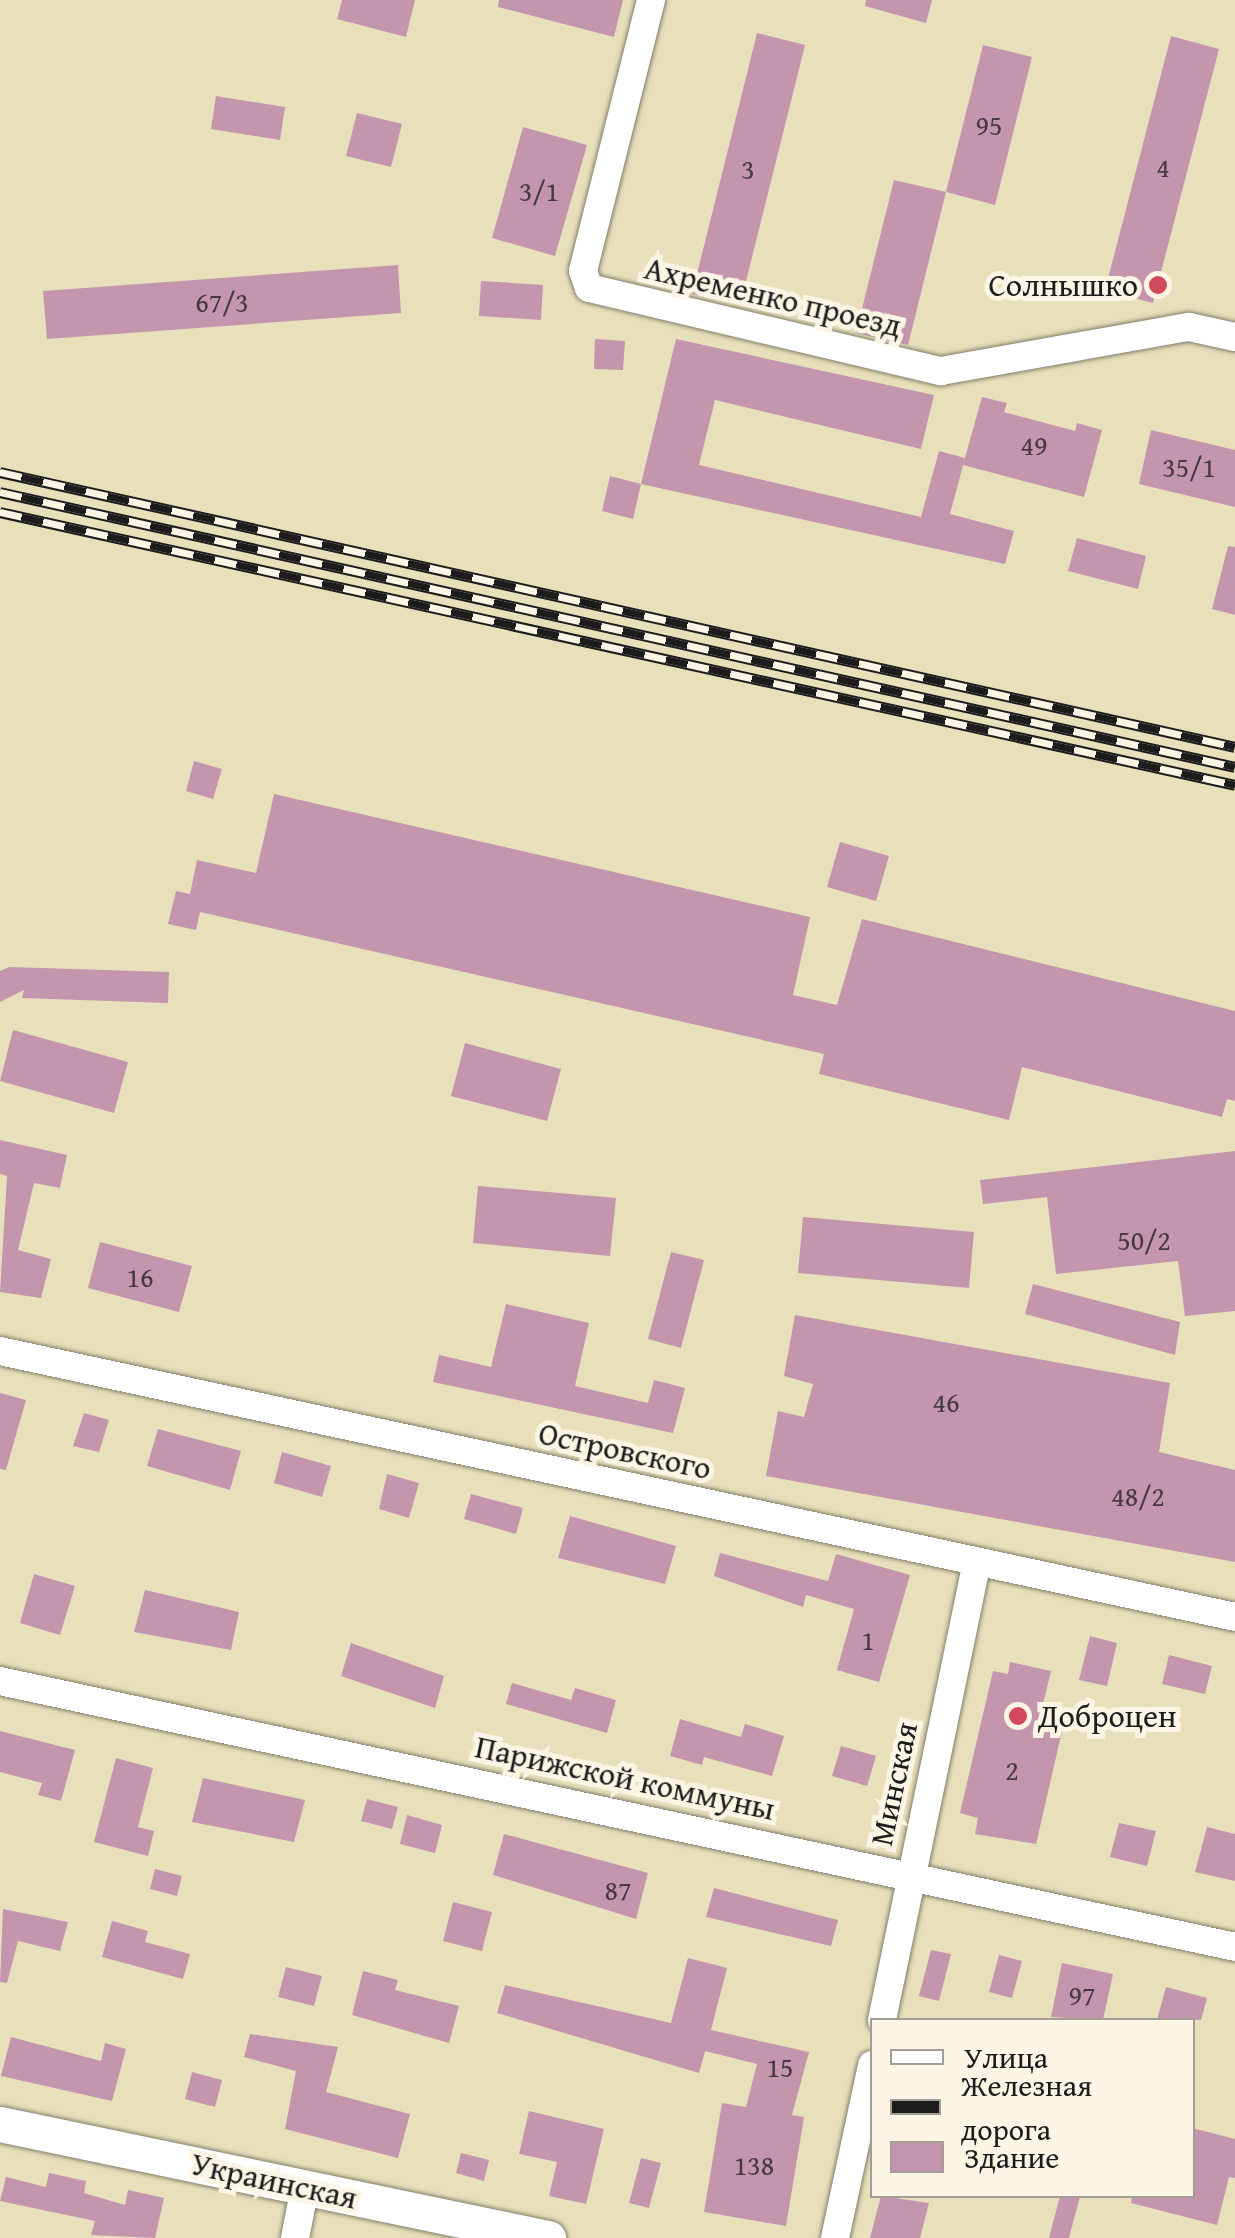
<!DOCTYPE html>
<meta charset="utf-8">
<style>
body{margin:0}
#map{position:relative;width:1235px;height:2238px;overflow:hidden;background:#e8e0bb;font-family:"Gentium Book Plus",serif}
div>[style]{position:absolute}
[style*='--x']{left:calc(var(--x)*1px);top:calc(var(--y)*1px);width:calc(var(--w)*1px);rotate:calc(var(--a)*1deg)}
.building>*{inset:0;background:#c396ae}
.roads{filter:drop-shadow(0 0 2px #827e6c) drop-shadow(0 0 2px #827e6c)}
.minor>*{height:28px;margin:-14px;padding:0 14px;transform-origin:14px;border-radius:14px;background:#fff}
.tertiary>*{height:35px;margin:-17.5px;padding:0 17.5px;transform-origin:17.5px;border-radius:17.5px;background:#fff}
.rail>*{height:11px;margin-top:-5.5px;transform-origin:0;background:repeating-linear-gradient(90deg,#fcf5e5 0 22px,#1c1c1c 0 44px);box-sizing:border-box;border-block:2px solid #1c1c1c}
.dots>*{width:28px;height:28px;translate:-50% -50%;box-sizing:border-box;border:5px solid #fcf5e5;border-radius:50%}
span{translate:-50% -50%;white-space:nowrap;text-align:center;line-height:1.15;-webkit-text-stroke:10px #fcf5e5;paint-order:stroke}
.number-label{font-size:28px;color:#463a40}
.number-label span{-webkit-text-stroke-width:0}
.poi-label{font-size:32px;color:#1c1c1c}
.right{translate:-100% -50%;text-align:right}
.left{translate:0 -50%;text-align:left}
.street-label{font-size:32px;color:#1c1c1c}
.legend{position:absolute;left:870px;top:2018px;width:325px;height:180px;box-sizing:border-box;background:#fcf5e5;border:2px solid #a29e95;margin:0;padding:12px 18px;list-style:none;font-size:30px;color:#1c1c1c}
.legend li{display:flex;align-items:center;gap:20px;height:50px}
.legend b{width:50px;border:2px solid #a29e95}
</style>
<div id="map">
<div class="building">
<i style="clip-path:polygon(342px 0,415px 0,406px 37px,337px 19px)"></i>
<i style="clip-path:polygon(499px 0,623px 0,614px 37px,498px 7px)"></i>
<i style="clip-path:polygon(866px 0,932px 0,926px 23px,865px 6px)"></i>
<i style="clip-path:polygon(757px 33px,805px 45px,740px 305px,692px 294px)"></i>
<i style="clip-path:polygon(1171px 36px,1219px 49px,1153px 303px,1105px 290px)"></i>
<i style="clip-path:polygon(983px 45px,1032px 57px,995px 205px,946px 192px)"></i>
<i style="clip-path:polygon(216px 96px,285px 107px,280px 140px,211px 129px)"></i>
<i style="clip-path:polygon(357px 113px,402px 124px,391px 167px,346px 156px)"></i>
<i style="clip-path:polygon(523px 127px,587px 145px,555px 256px,492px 238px)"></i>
<i style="clip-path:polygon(894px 180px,946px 192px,908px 345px,856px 333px)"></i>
<i style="clip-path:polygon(398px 265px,401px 313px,47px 339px,43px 291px)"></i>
<i style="clip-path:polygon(481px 281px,543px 285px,541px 320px,479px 316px)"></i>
<i style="clip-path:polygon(595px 339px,625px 341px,623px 370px,594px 369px)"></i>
<i style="clip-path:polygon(676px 339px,934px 395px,921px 449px,715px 400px,699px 465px,921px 517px,939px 451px,965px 458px,950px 514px,1014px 531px,1005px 564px,641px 484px)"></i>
<i style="clip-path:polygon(982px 397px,1007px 403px,1004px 412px,1075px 431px,1077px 423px,1102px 430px,1084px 497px,963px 465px)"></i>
<i style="clip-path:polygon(1151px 430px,1235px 450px,1235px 507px,1139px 484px)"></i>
<i style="clip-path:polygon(610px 476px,641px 484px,633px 519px,602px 511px)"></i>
<i style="clip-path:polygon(1077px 538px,1146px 556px,1138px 589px,1068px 571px)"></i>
<i style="clip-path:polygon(1228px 546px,1235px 547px,1235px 615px,1212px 609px)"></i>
<i style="clip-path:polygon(194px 761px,222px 769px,213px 799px,186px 791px)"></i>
<i style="clip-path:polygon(274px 794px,810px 917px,793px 995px,837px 1005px,862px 919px,1235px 1011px,1235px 1101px,1227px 1099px,1222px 1117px,1022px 1067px,1009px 1120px,819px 1074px,824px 1054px,200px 912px,196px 930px,168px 924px,176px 891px,190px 894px,197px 860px,256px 873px)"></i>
<i style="clip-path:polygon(840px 842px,889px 856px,876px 901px,827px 887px)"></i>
<i style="clip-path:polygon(9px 967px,169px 972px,168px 1003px,22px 998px,24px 990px,0 1002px,0 971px)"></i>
<i style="clip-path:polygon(13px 1030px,128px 1062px,114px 1113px,0 1081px)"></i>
<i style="clip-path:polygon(465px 1043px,561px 1069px,547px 1121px,451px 1096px)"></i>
<i style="clip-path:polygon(0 1140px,67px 1155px,60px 1188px,34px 1183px,18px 1250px,51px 1259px,41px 1298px,0 1292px,7px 1176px,0 1174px)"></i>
<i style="clip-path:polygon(1235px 1151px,1235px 1311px,1185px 1316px,1178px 1261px,1056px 1274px,1047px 1197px,983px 1204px,980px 1180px)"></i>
<i style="clip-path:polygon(478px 1186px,616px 1198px,610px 1256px,473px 1243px)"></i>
<i style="clip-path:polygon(803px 1217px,974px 1232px,969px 1288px,798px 1273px)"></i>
<i style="clip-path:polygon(100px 1242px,192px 1266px,179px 1312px,88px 1288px)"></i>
<i style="clip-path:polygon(671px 1252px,704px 1260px,681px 1348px,648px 1339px)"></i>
<i style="clip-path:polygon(1033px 1284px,1180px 1322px,1175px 1355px,1025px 1314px)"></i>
<i style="clip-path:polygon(506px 1304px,589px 1323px,575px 1386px,648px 1403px,654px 1380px,685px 1388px,673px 1433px,433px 1382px,439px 1355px,491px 1367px)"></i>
<i style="clip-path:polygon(795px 1315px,1170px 1383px,1159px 1452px,1235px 1470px,1235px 1562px,766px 1476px,778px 1411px,804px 1417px,813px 1384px,784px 1376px)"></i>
<i style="clip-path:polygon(0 1393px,26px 1400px,6px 1470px,0 1469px)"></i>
<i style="clip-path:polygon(84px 1413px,109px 1420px,99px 1452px,73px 1446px)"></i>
<i style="clip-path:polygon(158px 1429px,241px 1451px,230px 1490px,147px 1466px)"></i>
<i style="clip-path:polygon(282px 1452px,331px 1466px,322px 1497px,274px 1483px)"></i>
<i style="clip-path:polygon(387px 1474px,419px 1483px,409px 1518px,379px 1509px)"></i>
<i style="clip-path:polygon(471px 1494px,523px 1508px,516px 1534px,464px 1519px)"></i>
<i style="clip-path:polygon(570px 1516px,676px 1546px,665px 1584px,558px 1558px)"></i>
<i style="clip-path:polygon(720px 1553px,828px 1581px,836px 1554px,910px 1575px,879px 1682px,837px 1670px,854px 1609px,806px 1595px,803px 1607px,714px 1576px)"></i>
<i style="clip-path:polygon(34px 1574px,75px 1586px,60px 1635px,20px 1623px)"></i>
<i style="clip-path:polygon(145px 1590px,239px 1612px,231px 1650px,134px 1632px)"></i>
<i style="clip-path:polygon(1090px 1636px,1117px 1643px,1107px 1686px,1079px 1680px)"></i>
<i style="clip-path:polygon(351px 1643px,444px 1676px,435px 1708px,341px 1676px)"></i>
<i style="clip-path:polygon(1169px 1655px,1212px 1666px,1205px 1694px,1162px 1684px)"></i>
<i style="clip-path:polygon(1010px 1662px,1051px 1671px,1039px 1721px,1063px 1727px,1036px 1844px,975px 1834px,978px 1818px,960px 1813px,993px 1671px,1008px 1674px)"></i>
<i style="clip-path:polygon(512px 1683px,571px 1700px,575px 1688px,616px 1700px,607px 1733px,506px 1704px)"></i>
<i style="clip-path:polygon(680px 1719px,741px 1737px,745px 1724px,784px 1736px,772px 1776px,704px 1757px,702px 1765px,670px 1756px)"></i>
<i style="clip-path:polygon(0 1731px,75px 1750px,61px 1801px,38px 1795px,42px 1783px,0 1772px)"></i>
<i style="clip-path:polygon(841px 1746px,876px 1756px,867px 1786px,832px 1776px)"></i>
<i style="clip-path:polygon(116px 1758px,153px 1768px,138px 1827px,154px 1831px,148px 1856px,94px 1842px)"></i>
<i style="clip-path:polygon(203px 1778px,305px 1800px,294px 1842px,192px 1822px)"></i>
<i style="clip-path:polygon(367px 1799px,398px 1807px,392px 1829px,361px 1821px)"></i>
<i style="clip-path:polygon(407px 1815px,442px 1825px,435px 1853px,400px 1844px)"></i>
<i style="clip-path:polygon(1119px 1823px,1156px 1831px,1147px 1866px,1110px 1857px)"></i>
<i style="clip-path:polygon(1207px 1827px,1235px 1834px,1235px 1881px,1195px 1872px)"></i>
<i style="clip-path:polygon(504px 1834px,648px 1873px,636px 1919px,493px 1875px)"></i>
<i style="clip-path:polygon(155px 1869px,182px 1876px,177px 1896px,150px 1889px)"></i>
<i style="clip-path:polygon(714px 1888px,838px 1920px,831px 1946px,706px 1917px)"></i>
<i style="clip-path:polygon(453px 1902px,492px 1912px,482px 1951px,443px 1941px)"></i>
<i style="clip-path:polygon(3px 1909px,68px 1922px,60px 1951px,18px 1941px,7px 1983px,0 1982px)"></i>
<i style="clip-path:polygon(112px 1921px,148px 1931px,145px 1942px,190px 1954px,183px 1979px,102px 1957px)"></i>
<i style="clip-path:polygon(931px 1950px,951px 1954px,939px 2001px,919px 1996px)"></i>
<i style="clip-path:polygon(999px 1955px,1022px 1961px,1012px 1998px,989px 1992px)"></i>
<i style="clip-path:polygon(688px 1958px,727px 1968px,711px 2030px,809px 2052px,792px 2115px,804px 2117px,786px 2226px,704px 2212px,722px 2103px,746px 2107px,757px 2064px,705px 2051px,699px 2073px,497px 2013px,505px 1985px,671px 2023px)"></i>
<i style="clip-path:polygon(1062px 1963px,1113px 1974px,1103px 2020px,1051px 2017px)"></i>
<i style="clip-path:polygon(286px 1967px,322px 1976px,314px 2006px,278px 1997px)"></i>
<i style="clip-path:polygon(363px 1971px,398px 1980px,395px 1990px,459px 2006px,449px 2043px,352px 2015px)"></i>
<i style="clip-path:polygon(1166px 1987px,1207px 1998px,1201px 2020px,1157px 2020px)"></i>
<i style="clip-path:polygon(250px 2034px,338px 2047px,326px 2092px,410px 2114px,398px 2158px,285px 2129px,296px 2071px,244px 2057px)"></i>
<i style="clip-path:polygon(11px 2037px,101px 2061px,105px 2043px,126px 2049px,112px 2101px,1px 2076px)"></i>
<i style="clip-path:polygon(192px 2072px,222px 2080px,215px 2107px,185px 2099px)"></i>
<i style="clip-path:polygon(529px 2111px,604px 2129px,586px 2204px,549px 2196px,557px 2162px,519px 2154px)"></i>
<i style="clip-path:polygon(1192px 2128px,1235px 2139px,1235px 2178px,1229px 2177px,1217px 2225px,1131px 2203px,1132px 2196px,1192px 2196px)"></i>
<i style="clip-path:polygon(461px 2153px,489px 2160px,484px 2181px,456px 2173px)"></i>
<i style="clip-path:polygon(641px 2158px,661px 2163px,649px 2208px,629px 2203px)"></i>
<i style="clip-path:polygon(49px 2173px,86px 2181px,84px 2193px,125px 2205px,128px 2190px,164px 2198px,155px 2238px,91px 2235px,95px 2221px,0 2201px,6px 2177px,46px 2187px)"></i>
<i style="clip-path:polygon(881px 2196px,929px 2203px,920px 2238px,870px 2238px)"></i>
<i style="clip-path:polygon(1060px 2196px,1080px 2196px,1069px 2238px,1049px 2238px)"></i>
</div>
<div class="roads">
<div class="minor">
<i style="--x:651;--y:0;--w:279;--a:104.1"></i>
<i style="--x:583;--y:271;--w:18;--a:71"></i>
<i style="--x:589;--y:288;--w:362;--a:13.3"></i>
<i style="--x:941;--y:371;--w:252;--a:-10.1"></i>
<i style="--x:1189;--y:327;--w:47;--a:12.3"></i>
<i style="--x:0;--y:1351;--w:1263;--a:12.15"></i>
<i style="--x:0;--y:1681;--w:1263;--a:12.15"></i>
<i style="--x:882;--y:2020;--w:468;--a:-78.3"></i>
<i style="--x:295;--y:2238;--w:52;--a:-78.9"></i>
<i style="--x:835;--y:2238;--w:177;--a:-77.9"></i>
</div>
<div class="tertiary">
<i style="--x:0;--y:2124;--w:560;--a:11.75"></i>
</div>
</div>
<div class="rail">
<i style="--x:0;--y:472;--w:1265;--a:12.55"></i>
<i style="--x:0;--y:492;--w:1265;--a:12.55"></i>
<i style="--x:0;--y:512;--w:1265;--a:12.46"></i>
</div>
<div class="dots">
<i style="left:1158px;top:285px;background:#d1495b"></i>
<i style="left:1018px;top:1716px;background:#d1495b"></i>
</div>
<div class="number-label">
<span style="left:989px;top:125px">95</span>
<span style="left:1163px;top:167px">4</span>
<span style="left:748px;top:169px">3</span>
<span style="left:539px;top:191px">3/1</span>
<span style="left:222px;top:302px">67/3</span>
<span style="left:1034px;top:445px">49</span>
<span style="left:1189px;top:467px">35/1</span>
<span style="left:1144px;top:1240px">50/2</span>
<span style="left:140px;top:1277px">16</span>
<span style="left:946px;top:1402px">46</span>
<span style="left:1138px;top:1496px">48/2</span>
<span style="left:868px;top:1640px">1</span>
<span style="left:1012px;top:1770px">2</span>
<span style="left:618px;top:1890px">87</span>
<span style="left:1082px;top:1995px">97</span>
<span style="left:780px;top:2067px">15</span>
<span style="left:754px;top:2165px">138</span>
</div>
<div class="poi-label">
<span class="right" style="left:1138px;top:285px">Солнышко</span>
<span class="left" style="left:1038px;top:1716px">Доброцен</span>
</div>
<div class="street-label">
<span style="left:773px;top:297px;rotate:13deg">Ахременко проезд</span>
<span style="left:625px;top:1451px;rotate:12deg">Островского</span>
<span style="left:625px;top:1778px;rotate:12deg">Парижской коммуны</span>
<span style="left:894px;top:1784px;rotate:-78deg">Минская</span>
<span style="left:274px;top:2181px;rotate:12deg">Украинская</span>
</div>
<ul class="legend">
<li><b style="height:12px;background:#fff"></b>Улица</li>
<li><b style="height:12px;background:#1c1c1c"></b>Железная дорога</li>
<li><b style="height:28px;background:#c396ae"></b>Здание</li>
</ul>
</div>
